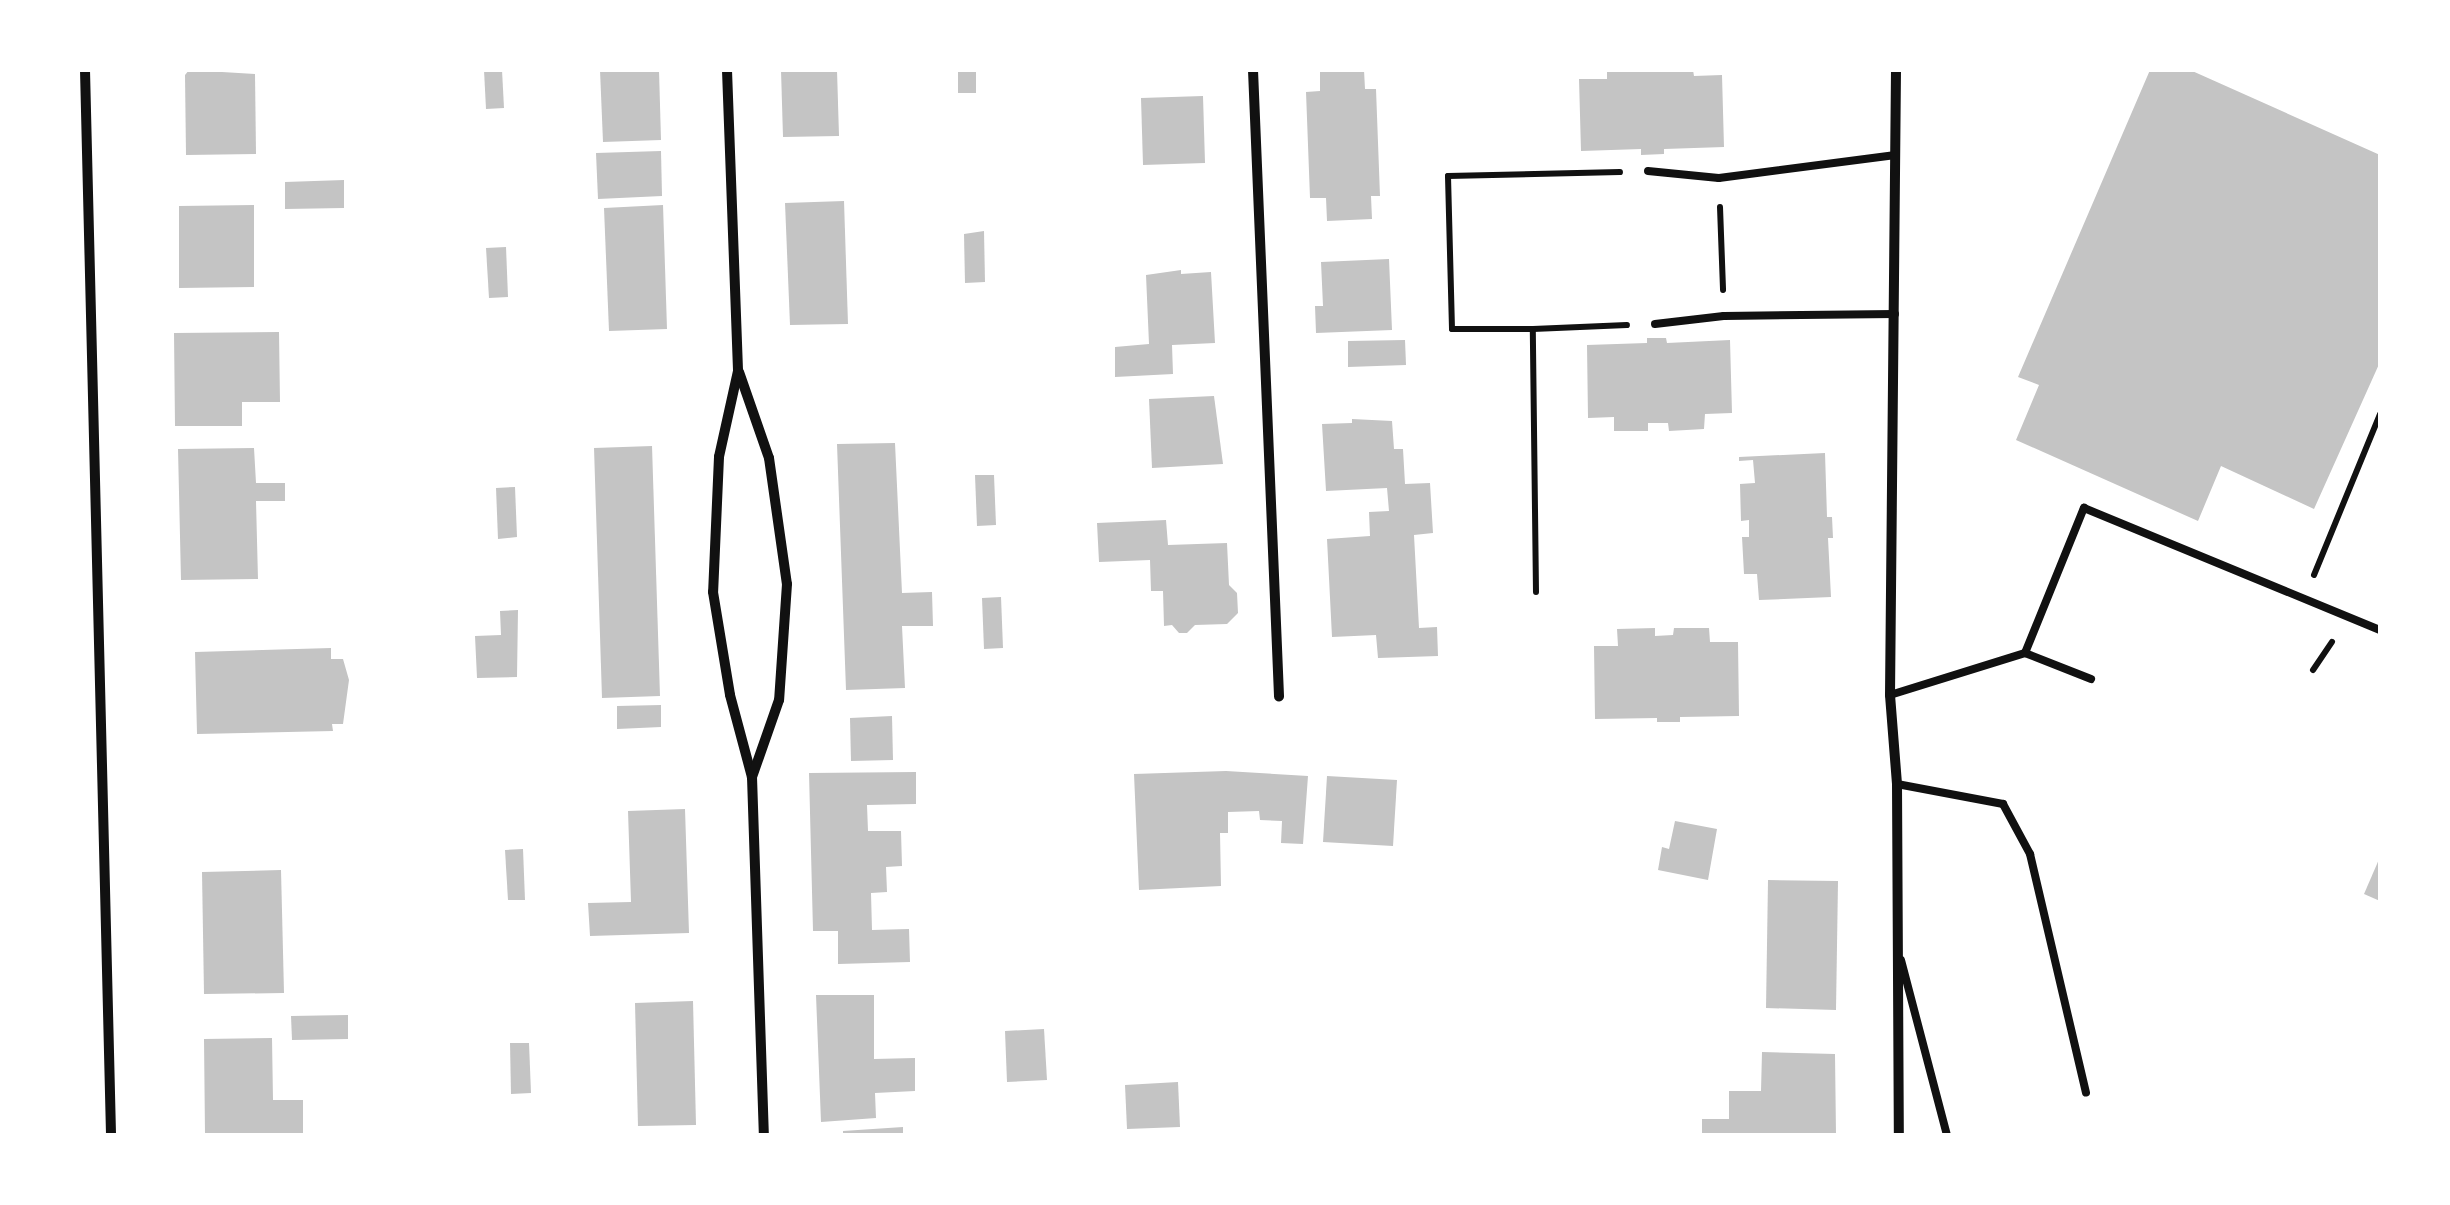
<!DOCTYPE html>
<style>
body{margin:0}
#map{position:relative;width:2450px;height:1205px;overflow:hidden;background:#fff;font-family:"Archivo Narrow",sans-serif}
div>[style]{position:absolute}
[style*='--x']{left:calc(var(--x)*1px);top:calc(var(--y)*1px);width:calc(var(--w)*1px);rotate:calc(var(--a)*1deg)}
.building>*{inset:0;background:#c4c4c4}
.path>*{height:6px;margin:-3px;padding:0 3px;transform-origin:3px;border-radius:3px;background:#111}
.service>*{height:8px;margin:-4px;padding:0 4px;transform-origin:4px;border-radius:4px;background:#111}
.minor>*{height:10px;margin:-5px;padding:0 5px;transform-origin:5px;border-radius:5px;background:#111}
span{translate:-50% -50%;white-space:nowrap;text-align:center;line-height:1.15;-webkit-text-stroke:8px #fff;paint-order:stroke}
.frame{position:absolute;inset:0;border:72px solid #fff;pointer-events:none}
</style>
<div id="map">
<div class="building">
<i style="clip-path:polygon(189px 70px,255px 74px,256px 154px,186px 155px,185px 75px)"></i>
<i style="clip-path:polygon(484px 70px,502px 70px,504px 108px,486px 109px)"></i>
<i style="clip-path:polygon(600px 70px,659px 70px,661px 140px,603px 142px)"></i>
<i style="clip-path:polygon(781px 70px,837px 70px,839px 136px,783px 137px)"></i>
<i style="clip-path:polygon(958px 70px,976px 70px,976px 93px,958px 93px)"></i>
<i style="clip-path:polygon(1320px 70px,1364px 70px,1365px 89px,1376px 89px,1380px 196px,1371px 196px,1372px 219px,1327px 221px,1326px 198px,1310px 198px,1306px 92px,1320px 91px)"></i>
<i style="clip-path:polygon(1607px 70px,1693px 70px,1694px 76px,1722px 75px,1724px 147px,1664px 149px,1664px 154px,1641px 155px,1641px 149px,1581px 151px,1579px 79px,1607px 79px)"></i>
<i style="clip-path:polygon(2150px 70px,2190px 70px,2380px 155px,2380px 362px,2314px 509px,2221px 466px,2198px 521px,2016px 440px,2039px 385px,2018px 377px)"></i>
<i style="clip-path:polygon(1203px 96px,1205px 163px,1143px 165px,1141px 98px)"></i>
<i style="clip-path:polygon(661px 151px,662px 196px,598px 199px,596px 153px)"></i>
<i style="clip-path:polygon(344px 180px,344px 208px,285px 209px,285px 182px)"></i>
<i style="clip-path:polygon(844px 201px,848px 324px,790px 325px,785px 203px)"></i>
<i style="clip-path:polygon(254px 205px,254px 287px,179px 288px,179px 206px)"></i>
<i style="clip-path:polygon(663px 205px,667px 329px,609px 331px,604px 208px)"></i>
<i style="clip-path:polygon(984px 231px,985px 282px,965px 283px,964px 234px)"></i>
<i style="clip-path:polygon(506px 247px,508px 297px,489px 298px,486px 248px)"></i>
<i style="clip-path:polygon(1389px 259px,1392px 330px,1316px 333px,1315px 306px,1323px 306px,1321px 262px)"></i>
<i style="clip-path:polygon(1181px 270px,1181px 274px,1211px 272px,1215px 343px,1172px 345px,1173px 374px,1115px 377px,1115px 347px,1149px 344px,1146px 275px)"></i>
<i style="clip-path:polygon(279px 332px,280px 402px,242px 402px,242px 426px,175px 426px,174px 333px)"></i>
<i style="clip-path:polygon(1647px 338px,1666px 338px,1667px 343px,1730px 340px,1732px 413px,1705px 414px,1704px 429px,1669px 431px,1668px 423px,1648px 423px,1648px 431px,1614px 431px,1614px 417px,1588px 418px,1587px 345px,1647px 343px)"></i>
<i style="clip-path:polygon(1405px 340px,1406px 365px,1348px 367px,1348px 341px)"></i>
<i style="clip-path:polygon(1214px 396px,1223px 464px,1152px 468px,1149px 399px)"></i>
<i style="clip-path:polygon(1352px 419px,1392px 421px,1394px 449px,1403px 449px,1405px 484px,1430px 483px,1433px 533px,1414px 535px,1419px 628px,1437px 627px,1438px 656px,1378px 658px,1376px 635px,1332px 637px,1327px 539px,1370px 536px,1369px 512px,1389px 511px,1387px 488px,1326px 491px,1322px 424px,1352px 423px)"></i>
<i style="clip-path:polygon(895px 443px,902px 593px,932px 592px,933px 626px,902px 626px,905px 688px,846px 690px,837px 444px)"></i>
<i style="clip-path:polygon(652px 446px,660px 696px,602px 698px,594px 448px)"></i>
<i style="clip-path:polygon(254px 448px,256px 483px,285px 483px,285px 501px,256px 501px,258px 579px,181px 580px,178px 449px)"></i>
<i style="clip-path:polygon(1825px 453px,1827px 517px,1832px 517px,1833px 538px,1828px 538px,1831px 597px,1759px 600px,1757px 574px,1744px 574px,1742px 537px,1749px 537px,1749px 520px,1741px 521px,1740px 484px,1755px 483px,1753px 460px,1739px 461px,1739px 457px)"></i>
<i style="clip-path:polygon(975px 475px,994px 475px,996px 525px,977px 526px)"></i>
<i style="clip-path:polygon(515px 487px,517px 537px,498px 539px,496px 488px)"></i>
<i style="clip-path:polygon(1166px 520px,1168px 545px,1227px 543px,1229px 585px,1237px 593px,1238px 613px,1227px 624px,1195px 625px,1187px 633px,1179px 633px,1172px 625px,1164px 626px,1163px 591px,1151px 591px,1150px 560px,1099px 562px,1097px 523px)"></i>
<i style="clip-path:polygon(1001px 597px,1003px 648px,984px 649px,982px 598px)"></i>
<i style="clip-path:polygon(518px 610px,517px 677px,477px 678px,475px 636px,501px 635px,500px 611px)"></i>
<i style="clip-path:polygon(1655px 628px,1655px 636px,1673px 635px,1674px 628px,1709px 628px,1710px 642px,1738px 642px,1739px 716px,1680px 717px,1680px 722px,1657px 722px,1657px 718px,1595px 719px,1594px 646px,1618px 646px,1617px 629px)"></i>
<i style="clip-path:polygon(331px 648px,331px 659px,343px 659px,349px 680px,343px 724px,332px 724px,333px 731px,197px 734px,195px 652px)"></i>
<i style="clip-path:polygon(661px 705px,661px 727px,617px 729px,617px 706px)"></i>
<i style="clip-path:polygon(892px 716px,893px 760px,851px 761px,850px 718px)"></i>
<i style="clip-path:polygon(1226px 771px,1308px 776px,1303px 844px,1281px 843px,1282px 821px,1260px 820px,1259px 811px,1228px 812px,1228px 833px,1220px 833px,1221px 886px,1139px 890px,1134px 774px)"></i>
<i style="clip-path:polygon(916px 772px,916px 804px,867px 805px,868px 831px,901px 831px,902px 866px,886px 867px,887px 892px,871px 893px,872px 930px,909px 929px,910px 962px,838px 964px,838px 931px,813px 931px,809px 773px)"></i>
<i style="clip-path:polygon(1327px 776px,1397px 780px,1393px 846px,1323px 842px)"></i>
<i style="clip-path:polygon(685px 809px,689px 933px,590px 936px,588px 903px,631px 902px,628px 811px)"></i>
<i style="clip-path:polygon(1675px 821px,1717px 829px,1708px 880px,1658px 870px,1662px 847px,1669px 849px)"></i>
<i style="clip-path:polygon(523px 849px,525px 900px,508px 900px,505px 850px)"></i>
<i style="clip-path:polygon(2380px 857px,2380px 901px,2364px 894px)"></i>
<i style="clip-path:polygon(281px 870px,284px 993px,204px 994px,202px 872px)"></i>
<i style="clip-path:polygon(1768px 880px,1838px 881px,1836px 1010px,1766px 1008px)"></i>
<i style="clip-path:polygon(816px 995px,874px 995px,874px 1059px,915px 1058px,915px 1091px,875px 1093px,876px 1118px,821px 1122px)"></i>
<i style="clip-path:polygon(693px 1001px,696px 1125px,638px 1126px,635px 1003px)"></i>
<i style="clip-path:polygon(348px 1015px,348px 1039px,292px 1040px,291px 1016px)"></i>
<i style="clip-path:polygon(1044px 1029px,1047px 1080px,1007px 1082px,1005px 1031px)"></i>
<i style="clip-path:polygon(272px 1038px,273px 1100px,303px 1100px,303px 1135px,205px 1135px,204px 1039px)"></i>
<i style="clip-path:polygon(510px 1043px,529px 1043px,531px 1093px,511px 1094px)"></i>
<i style="clip-path:polygon(1762px 1052px,1835px 1054px,1836px 1135px,1702px 1135px,1702px 1119px,1729px 1119px,1729px 1091px,1761px 1091px)"></i>
<i style="clip-path:polygon(1178px 1082px,1180px 1127px,1127px 1129px,1125px 1085px)"></i>
<i style="clip-path:polygon(903px 1127px,903px 1135px,843px 1135px,843px 1131px)"></i>
</div>
<div class="path">
<i style="--x:1720;--y:207;--w:83;--a:87.9"></i>
<i style="--x:1533;--y:329;--w:94;--a:-2.4"></i>
<i style="--x:2314;--y:575;--w:174;--a:-67.7"></i>
<i style="--x:1536;--y:592;--w:263;--a:-90.7"></i>
<i style="--x:1533;--y:329;--w:81;--a:180"></i>
<i style="--x:1452;--y:329;--w:153;--a:-91.5"></i>
<i style="--x:1448;--y:176;--w:172;--a:-1.3"></i>
<i style="--x:2313;--y:670;--w:34;--a:-56"></i>
</div>
<div class="service">
<i style="--x:1648;--y:171;--w:71;--a:5.6"></i>
<i style="--x:1719;--y:178;--w:178;--a:-7.4"></i>
<i style="--x:1655;--y:324;--w:69;--a:-6.6"></i>
<i style="--x:1724;--y:316;--w:171;--a:-0.7"></i>
<i style="--x:2025;--y:653;--w:71;--a:21.5"></i>
<i style="--x:1890;--y:695;--w:141;--a:-17.3"></i>
<i style="--x:2025;--y:653;--w:157;--a:-67.9"></i>
<i style="--x:2084;--y:508;--w:320;--a:22.4"></i>
<i style="--x:1897;--y:784;--w:108;--a:10.7"></i>
<i style="--x:2003;--y:804;--w:57;--a:61.6"></i>
<i style="--x:2030;--y:854;--w:245;--a:76.8"></i>
<i style="--x:1901;--y:960;--w:181;--a:75.3"></i>
</div>
<div class="minor">
<i style="--x:85;--y:70;--w:1065;--a:88.6"></i>
<i style="--x:727;--y:70;--w:301;--a:87.9"></i>
<i style="--x:738;--y:371;--w:88;--a:102.5"></i>
<i style="--x:719;--y:457;--w:135;--a:92.5"></i>
<i style="--x:713;--y:592;--w:104;--a:80.6"></i>
<i style="--x:730;--y:695;--w:85;--a:75"></i>
<i style="--x:752;--y:777;--w:358;--a:88.1"></i>
<i style="--x:1253;--y:70;--w:627;--a:87.62"></i>
<i style="--x:1896;--y:70;--w:625;--a:90.55"></i>
<i style="--x:1890;--y:695;--w:89;--a:85.5"></i>
<i style="--x:1897;--y:784;--w:351;--a:89.7"></i>
<i style="--x:739;--y:372;--w:91;--a:70.8"></i>
<i style="--x:769;--y:458;--w:127;--a:81.9"></i>
<i style="--x:787;--y:584;--w:116;--a:93.9"></i>
<i style="--x:779;--y:700;--w:82;--a:109.3"></i>
</div>
<div class="frame"></div>
</div>
